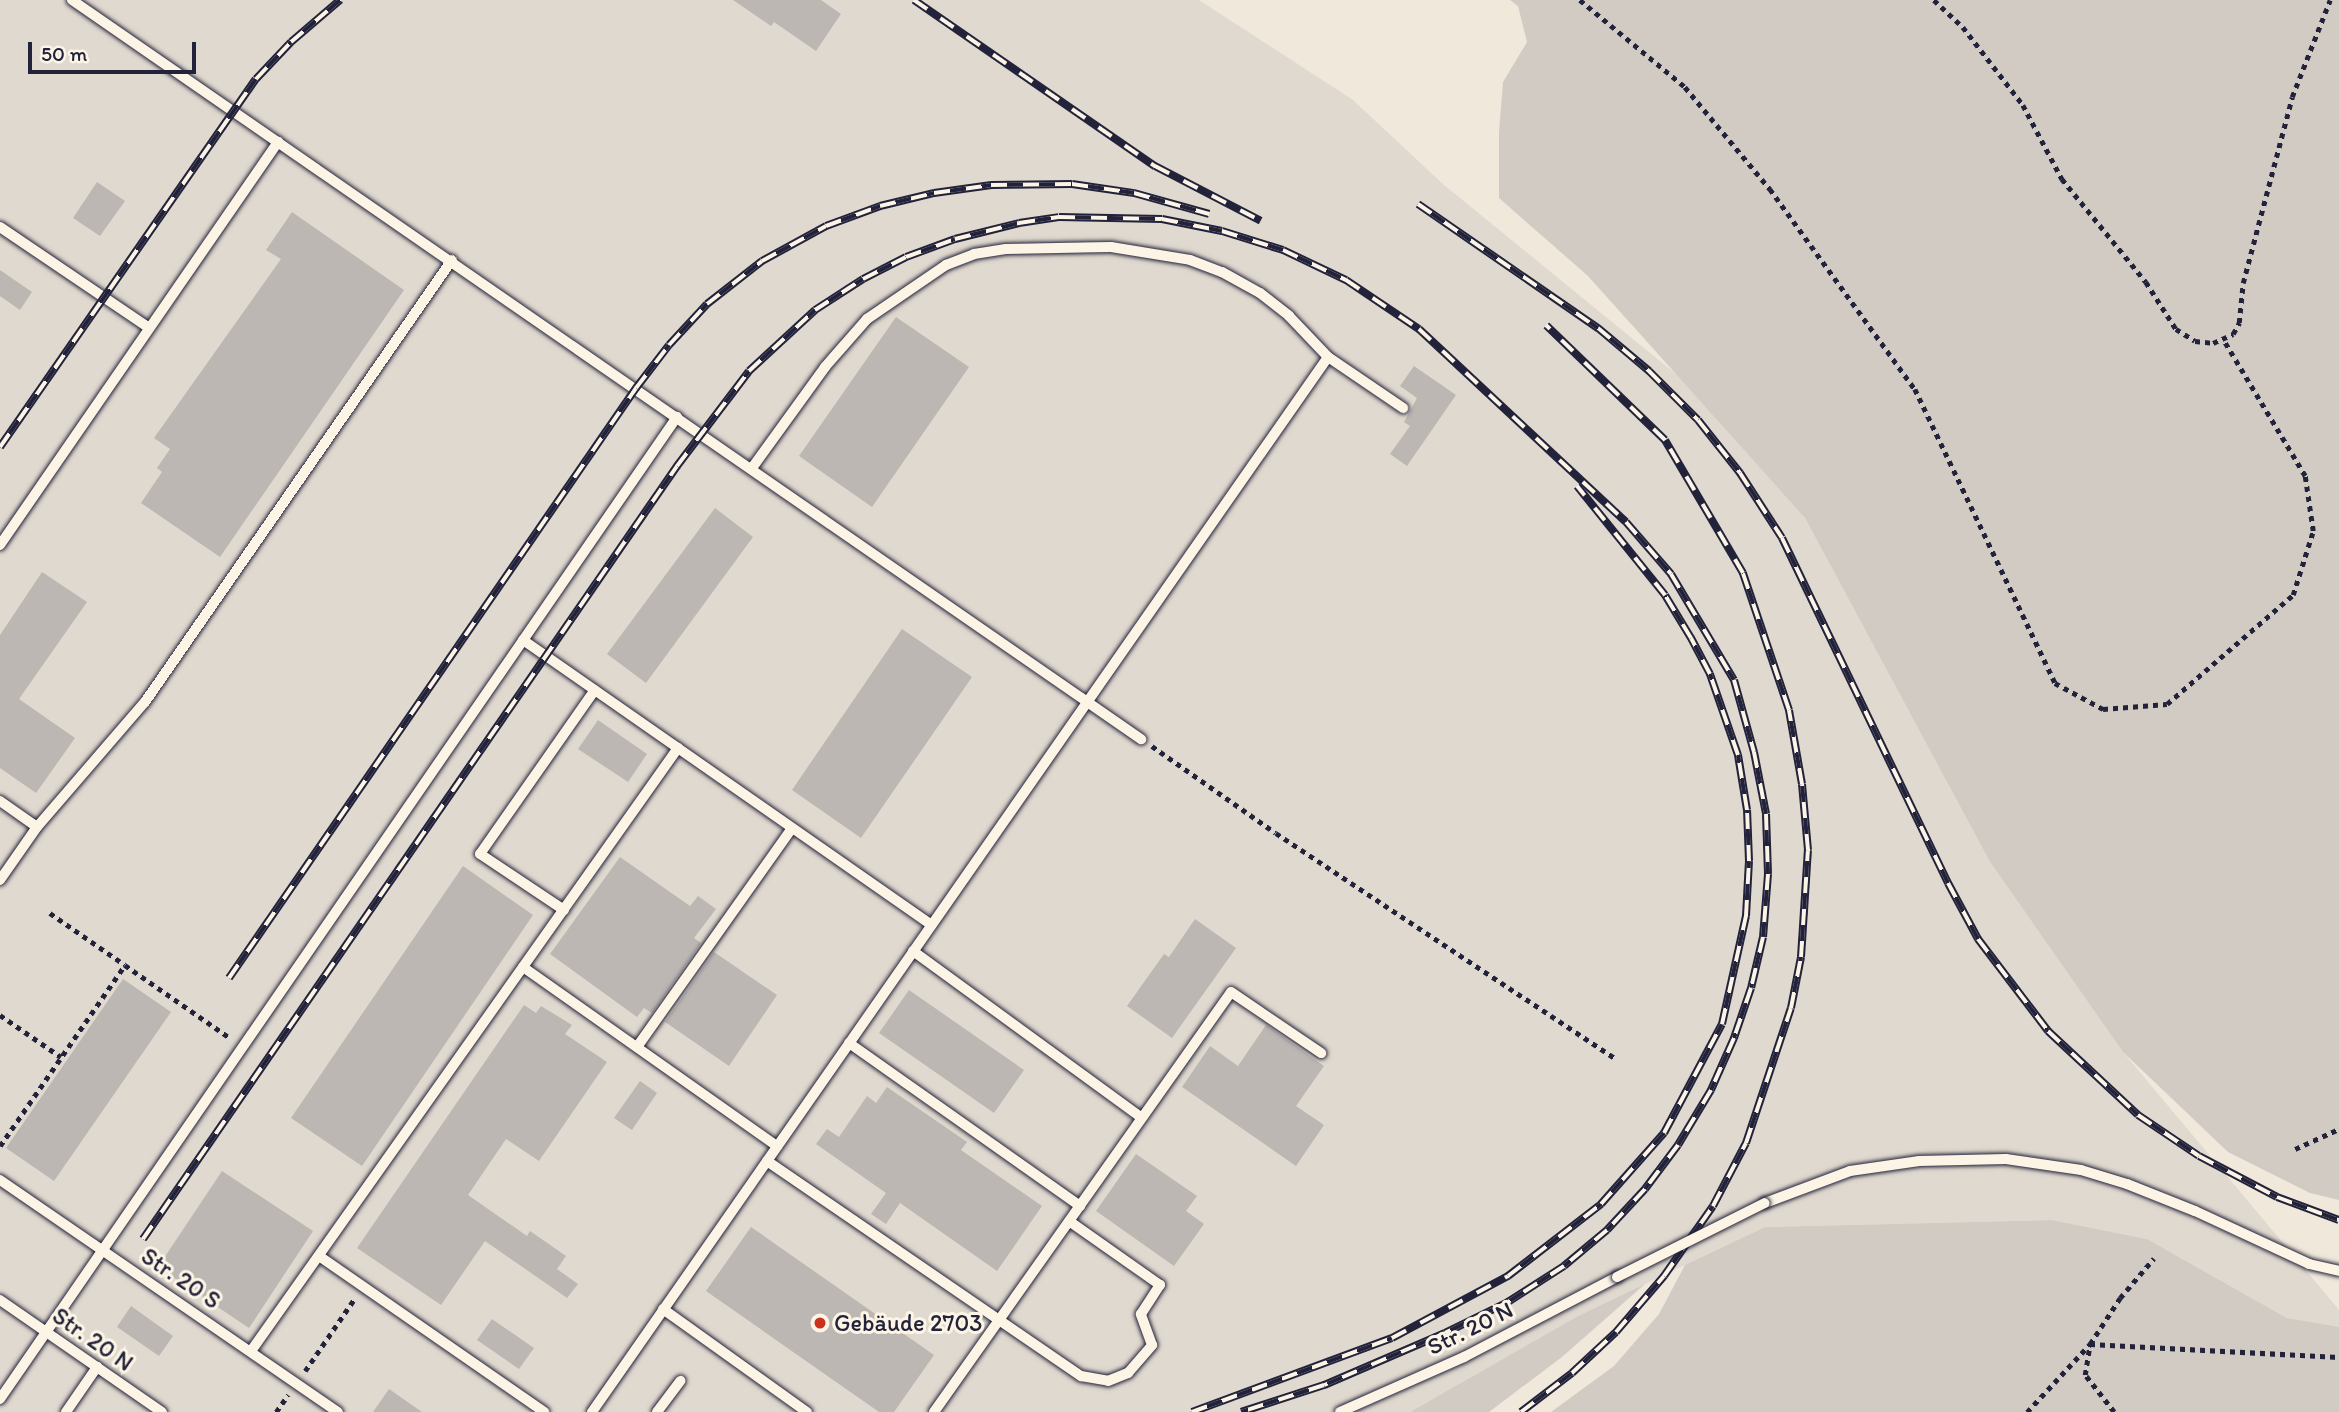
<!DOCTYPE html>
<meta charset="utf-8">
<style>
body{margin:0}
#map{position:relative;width:2339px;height:1412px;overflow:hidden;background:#efe8db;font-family:Itim,sans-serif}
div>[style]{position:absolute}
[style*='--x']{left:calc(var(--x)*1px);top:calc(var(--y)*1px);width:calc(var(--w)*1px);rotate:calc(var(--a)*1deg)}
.built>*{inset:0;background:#e0d9cf}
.green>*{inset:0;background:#d1cbc3}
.building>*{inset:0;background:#bcb7b3}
.path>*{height:4.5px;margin-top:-2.25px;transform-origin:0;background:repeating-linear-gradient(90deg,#22223b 0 5px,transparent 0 10px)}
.roads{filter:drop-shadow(0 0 2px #22223b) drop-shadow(0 0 2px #22223b)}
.lane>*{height:10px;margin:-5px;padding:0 5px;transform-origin:5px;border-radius:5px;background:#fcf5e5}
.rail>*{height:8px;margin-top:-4px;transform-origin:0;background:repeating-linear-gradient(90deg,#fcf5e5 0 16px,#22223b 0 32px);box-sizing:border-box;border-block:2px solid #22223b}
.bridges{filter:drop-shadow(0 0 2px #22223b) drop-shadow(0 0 2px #22223b)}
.lane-bridge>*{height:10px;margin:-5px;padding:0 5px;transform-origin:5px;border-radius:5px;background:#fcf5e5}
.dots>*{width:19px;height:19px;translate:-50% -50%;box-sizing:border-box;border:4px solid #fcf5e5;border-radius:50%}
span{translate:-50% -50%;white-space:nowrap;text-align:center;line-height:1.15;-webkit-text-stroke:6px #fcf5e5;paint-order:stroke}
.street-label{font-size:24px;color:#22223b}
.poi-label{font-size:24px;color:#22223b}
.left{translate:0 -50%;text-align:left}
.scale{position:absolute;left:28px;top:42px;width:168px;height:32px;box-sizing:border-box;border:4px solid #22223b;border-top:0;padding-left:9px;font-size:21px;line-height:24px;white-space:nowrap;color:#22223b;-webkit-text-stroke:5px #fcf5e5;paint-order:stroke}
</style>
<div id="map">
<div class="built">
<i style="clip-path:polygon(0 0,1199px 0,1353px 100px,1444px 185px,1682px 379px,1805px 518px,1990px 862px,2123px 1052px,2339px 1310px,2339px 1328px,2287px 1318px,2147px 1239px,2052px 1220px,1765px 1227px,1578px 1316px,1410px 1412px,0 1412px)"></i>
</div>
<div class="green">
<i style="clip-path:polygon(1510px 0,2339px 0,2339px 1200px,2310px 1193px,2228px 1152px,2123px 1052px,1990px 862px,1805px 518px,1588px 276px,1499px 198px,1499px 132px,1503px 82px,1527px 42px,1518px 6px)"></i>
<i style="clip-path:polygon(2052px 1220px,2147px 1239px,2287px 1318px,2339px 1327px,2339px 1412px,1551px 1412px,1614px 1366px,1659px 1314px,1685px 1265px,1765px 1227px)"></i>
<i style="clip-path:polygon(1645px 1284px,1562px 1357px,1489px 1412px,1410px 1412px,1578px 1316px)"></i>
</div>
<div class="building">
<i style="clip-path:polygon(733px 0,821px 0,841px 14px,816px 51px,774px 22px,771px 26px)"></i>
<i style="clip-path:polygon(97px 182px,125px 201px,100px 236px,73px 218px)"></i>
<i style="clip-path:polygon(292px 212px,404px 290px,220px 557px,141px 503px,162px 472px,157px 468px,170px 449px,154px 438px,281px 259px,266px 250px)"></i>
<i style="clip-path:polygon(0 270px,32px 292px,20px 310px,0 296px)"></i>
<i style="clip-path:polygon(896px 317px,969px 367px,872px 507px,799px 456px)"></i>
<i style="clip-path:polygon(1414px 366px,1456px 395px,1407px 466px,1390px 454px,1410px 426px,1404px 422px,1417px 398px,1400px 386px)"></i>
<i style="clip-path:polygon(715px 508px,753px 537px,646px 683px,607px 654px)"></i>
<i style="clip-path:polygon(42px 572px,87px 602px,19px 699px,75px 738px,36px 793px,0 768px,0 635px)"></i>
<i style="clip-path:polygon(902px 629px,972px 677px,861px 838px,792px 790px)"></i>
<i style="clip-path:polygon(598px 720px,647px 754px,628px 782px,578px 749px)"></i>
<i style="clip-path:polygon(620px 857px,690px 906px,698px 896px,716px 909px,694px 938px,701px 943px,652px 1013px,644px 1008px,637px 1017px,550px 954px)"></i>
<i style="clip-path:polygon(463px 866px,533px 915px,362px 1166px,291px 1118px)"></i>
<i style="clip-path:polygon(1195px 919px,1236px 948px,1172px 1038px,1127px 1006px,1164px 954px,1169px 957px)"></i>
<i style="clip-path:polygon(714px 952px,777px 995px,729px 1066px,665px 1022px)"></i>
<i style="clip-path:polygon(123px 979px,171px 1012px,54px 1181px,6px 1148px)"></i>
<i style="clip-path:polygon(909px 990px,1024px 1070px,994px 1113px,879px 1033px)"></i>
<i style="clip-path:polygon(524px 1005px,536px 1013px,541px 1006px,572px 1025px,565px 1034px,607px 1062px,539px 1161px,506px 1139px,468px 1195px,527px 1236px,530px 1231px,566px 1256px,557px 1269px,578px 1284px,567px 1298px,485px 1241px,441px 1305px,357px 1248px)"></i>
<i style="clip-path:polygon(1266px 1025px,1324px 1066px,1296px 1106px,1324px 1125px,1296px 1166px,1182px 1087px,1210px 1046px,1238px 1066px)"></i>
<i style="clip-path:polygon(640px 1081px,657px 1093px,632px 1130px,614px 1118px)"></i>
<i style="clip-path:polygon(887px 1087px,967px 1142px,961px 1150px,1042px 1206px,997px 1271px,900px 1203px,886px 1224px,871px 1214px,886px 1193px,816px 1144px,827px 1129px,839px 1137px,867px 1096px,876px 1103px)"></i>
<i style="clip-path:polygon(1136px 1154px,1197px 1196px,1186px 1211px,1204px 1224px,1174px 1266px,1096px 1211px)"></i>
<i style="clip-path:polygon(222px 1171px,313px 1231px,249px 1328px,158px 1267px)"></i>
<i style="clip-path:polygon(751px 1227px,934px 1355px,894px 1412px,879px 1412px,706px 1291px)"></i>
<i style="clip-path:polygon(131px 1306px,173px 1336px,159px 1356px,117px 1327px)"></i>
<i style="clip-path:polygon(492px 1319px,534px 1348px,519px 1369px,477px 1340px)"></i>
<i style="clip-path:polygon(389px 1389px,422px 1412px,373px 1412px)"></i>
</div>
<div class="path">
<i style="--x:1580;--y:0;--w:136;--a:39.6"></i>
<i style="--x:1685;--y:87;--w:133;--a:50.2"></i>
<i style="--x:1770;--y:189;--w:247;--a:54.1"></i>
<i style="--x:1915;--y:389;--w:326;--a:64.5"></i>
<i style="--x:2055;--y:683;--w:55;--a:28.4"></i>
<i style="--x:2103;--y:709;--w:64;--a:-4.5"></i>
<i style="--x:2167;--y:704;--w:167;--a:-40.9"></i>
<i style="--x:2293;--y:595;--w:67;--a:-72.6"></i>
<i style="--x:2313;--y:531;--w:56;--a:-98.3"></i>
<i style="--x:2305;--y:476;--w:157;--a:-121"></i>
<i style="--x:1934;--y:0;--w:40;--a:43"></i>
<i style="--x:1963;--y:27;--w:98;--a:52.4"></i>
<i style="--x:2023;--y:105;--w:84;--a:62.2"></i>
<i style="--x:2062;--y:179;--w:133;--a:50.8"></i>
<i style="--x:2146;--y:282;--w:56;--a:57.4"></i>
<i style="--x:2176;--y:329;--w:22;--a:32"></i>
<i style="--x:2195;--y:341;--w:18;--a:6"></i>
<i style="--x:2213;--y:343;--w:22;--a:-24"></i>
<i style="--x:2233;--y:334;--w:13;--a:-61"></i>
<i style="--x:2239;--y:323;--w:40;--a:-84.3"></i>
<i style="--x:2243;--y:283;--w:192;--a:-75.2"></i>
<i style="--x:2292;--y:97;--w:104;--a:-68.6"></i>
<i style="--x:1152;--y:746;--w:151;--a:35.1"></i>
<i style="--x:1276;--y:833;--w:407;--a:33.6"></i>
<i style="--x:50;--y:913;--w:91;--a:34.7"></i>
<i style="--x:0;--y:1015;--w:74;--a:34.5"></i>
<i style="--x:0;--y:1146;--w:220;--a:-55.4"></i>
<i style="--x:125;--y:965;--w:128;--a:34.8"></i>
<i style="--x:2295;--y:1149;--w:48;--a:-24.4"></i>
<i style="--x:305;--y:1371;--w:88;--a:-55.6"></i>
<i style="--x:276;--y:1412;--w:21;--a:-55"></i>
<i style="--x:2027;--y:1412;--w:93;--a:-47.2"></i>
<i style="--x:2090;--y:1344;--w:55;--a:-56.9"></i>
<i style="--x:2120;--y:1298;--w:52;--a:-49.6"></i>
<i style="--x:2114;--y:1412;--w:47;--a:-128.1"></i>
<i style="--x:2085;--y:1375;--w:31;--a:-81"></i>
<i style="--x:2090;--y:1344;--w:249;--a:3"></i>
</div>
<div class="roads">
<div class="lane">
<i style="--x:72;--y:0;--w:1300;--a:34.66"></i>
<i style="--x:0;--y:227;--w:180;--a:34.1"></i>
<i style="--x:752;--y:468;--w:125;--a:-54.1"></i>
<i style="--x:825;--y:367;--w:64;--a:-48.8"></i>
<i style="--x:867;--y:319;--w:96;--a:-34.4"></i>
<i style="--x:946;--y:265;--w:30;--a:-21"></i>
<i style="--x:974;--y:254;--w:32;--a:-9"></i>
<i style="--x:1006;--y:249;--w:105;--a:-1.1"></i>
<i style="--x:1111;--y:247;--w:80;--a:9.3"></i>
<i style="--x:1190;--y:260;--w:34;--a:21"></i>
<i style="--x:1222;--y:272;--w:43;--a:28.9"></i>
<i style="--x:1260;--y:293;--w:37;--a:38"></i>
<i style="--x:1289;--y:316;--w:57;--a:46.4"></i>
<i style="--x:1328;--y:357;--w:91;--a:34.2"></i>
<i style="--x:0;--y:545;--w:490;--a:-55.4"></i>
<i style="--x:523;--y:640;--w:498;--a:34.9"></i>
<i style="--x:0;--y:801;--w:45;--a:35.1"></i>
<i style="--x:0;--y:880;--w:65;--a:-55.1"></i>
<i style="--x:37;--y:827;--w:165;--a:-49.2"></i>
<i style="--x:145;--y:702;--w:538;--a:-55.22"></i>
<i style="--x:564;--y:910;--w:101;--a:-146.3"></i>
<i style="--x:480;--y:854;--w:200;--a:-55"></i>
<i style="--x:913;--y:951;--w:283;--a:36.1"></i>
<i style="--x:523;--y:967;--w:311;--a:35.2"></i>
<i style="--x:849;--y:1043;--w:283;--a:35.2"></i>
<i style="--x:637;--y:1047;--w:268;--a:-54.7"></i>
<i style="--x:767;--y:1161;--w:381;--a:34.4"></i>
<i style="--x:1081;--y:1376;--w:27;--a:10"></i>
<i style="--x:1108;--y:1381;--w:22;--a:-22"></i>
<i style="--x:1128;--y:1373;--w:37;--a:-49"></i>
<i style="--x:1152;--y:1345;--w:33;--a:-110"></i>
<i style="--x:1141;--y:1314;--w:35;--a:-57"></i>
<i style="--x:1160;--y:1285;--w:111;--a:-144.9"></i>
<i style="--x:0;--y:1180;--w:410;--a:34.5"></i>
<i style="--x:1765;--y:1203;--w:91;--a:-20.6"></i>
<i style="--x:1850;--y:1171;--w:70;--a:-8.2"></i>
<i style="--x:1919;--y:1161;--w:87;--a:-1.3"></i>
<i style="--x:2006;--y:1159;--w:76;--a:8.3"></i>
<i style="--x:2081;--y:1170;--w:48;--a:16.9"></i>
<i style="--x:2127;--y:1184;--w:73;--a:21.7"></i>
<i style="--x:2195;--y:1211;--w:126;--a:24.9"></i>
<i style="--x:2309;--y:1264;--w:31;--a:13"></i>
<i style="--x:319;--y:1256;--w:274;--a:34.7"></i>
<i style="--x:0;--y:1300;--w:197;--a:34.7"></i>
<i style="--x:663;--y:1309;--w:177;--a:35.6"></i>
<i style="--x:251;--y:1351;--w:739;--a:-54.7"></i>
<i style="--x:0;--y:1399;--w:1193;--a:-55.42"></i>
<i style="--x:66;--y:1412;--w:55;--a:-55.4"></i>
<i style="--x:592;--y:1412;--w:1286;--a:-55.1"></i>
<i style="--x:657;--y:1412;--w:39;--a:-53"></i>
<i style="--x:934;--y:1412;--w:514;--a:-54.73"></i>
<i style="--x:1231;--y:992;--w:109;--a:34.1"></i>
<i style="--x:1340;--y:1412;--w:136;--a:-23.9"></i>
<i style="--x:1464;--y:1357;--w:173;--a:-27.6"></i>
</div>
</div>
<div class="rail">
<i style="--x:914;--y:0;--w:293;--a:34.6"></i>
<i style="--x:1155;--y:166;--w:119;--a:27.4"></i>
<i style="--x:1418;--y:204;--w:219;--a:34.6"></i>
<i style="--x:1598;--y:328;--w:67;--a:40.1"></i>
<i style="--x:1649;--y:371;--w:69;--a:45"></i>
<i style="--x:1698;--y:420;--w:68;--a:51.6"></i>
<i style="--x:1740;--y:473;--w:77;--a:57.1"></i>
<i style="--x:1782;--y:538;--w:383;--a:64.3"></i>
<i style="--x:1948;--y:883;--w:64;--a:61.8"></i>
<i style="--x:1978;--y:939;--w:116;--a:52.7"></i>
<i style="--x:2048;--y:1031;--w:123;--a:43"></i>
<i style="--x:2138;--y:1115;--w:73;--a:33.9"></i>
<i style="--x:2199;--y:1156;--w:88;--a:27.7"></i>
<i style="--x:2277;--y:1197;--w:66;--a:20.4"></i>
<i style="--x:0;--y:447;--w:448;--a:-55.2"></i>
<i style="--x:256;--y:79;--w:51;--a:-46.6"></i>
<i style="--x:291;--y:42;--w:65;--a:-40.6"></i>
<i style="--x:229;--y:978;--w:717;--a:-55.4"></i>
<i style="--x:636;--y:388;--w:54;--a:-52.5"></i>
<i style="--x:669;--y:345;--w:56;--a:-47.2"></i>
<i style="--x:707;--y:304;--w:70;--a:-38"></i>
<i style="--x:762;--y:261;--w:73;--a:-28.7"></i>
<i style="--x:826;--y:226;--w:58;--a:-20.3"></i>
<i style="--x:880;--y:206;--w:56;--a:-13.5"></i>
<i style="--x:934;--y:193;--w:58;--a:-8"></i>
<i style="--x:991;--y:185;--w:81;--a:-0.7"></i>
<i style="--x:1072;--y:184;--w:63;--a:8.3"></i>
<i style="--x:1134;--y:193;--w:78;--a:15.6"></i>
<i style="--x:143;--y:1239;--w:940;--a:-55.36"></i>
<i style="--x:677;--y:466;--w:119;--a:-52.8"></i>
<i style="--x:749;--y:371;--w:90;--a:-42.7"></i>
<i style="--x:815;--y:310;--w:57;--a:-32.9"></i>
<i style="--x:863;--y:279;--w:48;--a:-27.1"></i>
<i style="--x:906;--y:257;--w:52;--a:-20.2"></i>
<i style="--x:955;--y:239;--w:66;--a:-14"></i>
<i style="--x:1019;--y:223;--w:40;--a:-8.5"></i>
<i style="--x:1059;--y:217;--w:103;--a:1.1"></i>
<i style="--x:1162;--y:219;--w:61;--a:11.3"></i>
<i style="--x:1222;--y:231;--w:64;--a:17.3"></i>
<i style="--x:1283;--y:250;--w:70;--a:25.5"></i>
<i style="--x:1346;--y:280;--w:88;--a:33.9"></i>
<i style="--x:1419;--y:329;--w:283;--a:43"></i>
<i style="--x:1626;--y:522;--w:69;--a:49.1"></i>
<i style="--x:1671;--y:574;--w:123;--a:59.3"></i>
<i style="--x:1734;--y:680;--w:75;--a:74.5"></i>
<i style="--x:1754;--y:752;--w:63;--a:79"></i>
<i style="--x:1766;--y:814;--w:60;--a:88.1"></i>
<i style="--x:1768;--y:874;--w:63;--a:94.5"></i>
<i style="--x:1763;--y:937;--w:52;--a:103.2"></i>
<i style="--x:1751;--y:988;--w:53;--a:108.8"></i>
<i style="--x:1734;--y:1038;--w:57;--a:113.9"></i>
<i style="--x:1711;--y:1090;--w:64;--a:121"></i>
<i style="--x:1678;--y:1145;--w:55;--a:126.9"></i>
<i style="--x:1645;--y:1189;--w:56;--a:132.8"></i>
<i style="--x:1607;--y:1230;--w:56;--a:140.1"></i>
<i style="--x:1564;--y:1266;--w:67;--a:147.3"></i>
<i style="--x:1508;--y:1302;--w:70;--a:153.8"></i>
<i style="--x:1445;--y:1333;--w:132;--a:156.7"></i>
<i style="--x:1324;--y:1385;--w:87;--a:162"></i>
<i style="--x:1192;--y:1412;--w:213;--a:-20.3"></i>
<i style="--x:1392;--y:1338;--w:132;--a:-28.1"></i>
<i style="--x:1508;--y:1276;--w:118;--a:-37.7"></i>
<i style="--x:1601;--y:1204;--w:95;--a:-48.4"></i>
<i style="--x:1664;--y:1133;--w:123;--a:-62"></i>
<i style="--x:1722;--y:1024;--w:111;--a:-77.5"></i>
<i style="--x:1746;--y:916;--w:55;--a:-86.9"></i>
<i style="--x:1749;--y:861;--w:51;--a:-92.2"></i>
<i style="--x:1747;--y:810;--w:56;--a:-99.3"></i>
<i style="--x:1738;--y:755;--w:86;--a:-109.1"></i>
<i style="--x:1710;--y:674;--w:41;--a:-117.8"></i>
<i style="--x:1691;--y:638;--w:50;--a:-121.2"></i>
<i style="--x:1665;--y:595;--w:140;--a:-128.9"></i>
<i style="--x:1521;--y:1412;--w:64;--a:-37.4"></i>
<i style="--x:1572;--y:1373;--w:60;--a:-43"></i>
<i style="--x:1616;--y:1332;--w:74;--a:-49.4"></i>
<i style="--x:1664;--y:1276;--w:85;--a:-55"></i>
<i style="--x:1713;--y:1206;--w:71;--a:-62.4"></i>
<i style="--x:1746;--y:1143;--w:142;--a:-71.6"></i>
<i style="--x:1791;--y:1008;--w:52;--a:-78.9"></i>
<i style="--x:1801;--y:957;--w:107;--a:-86.3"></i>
<i style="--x:1808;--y:850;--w:66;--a:-95.2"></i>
<i style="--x:1802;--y:784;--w:75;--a:-100"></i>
<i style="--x:1789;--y:710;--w:145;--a:-108.6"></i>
<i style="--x:1743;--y:573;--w:154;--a:-120.4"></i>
<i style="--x:1665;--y:440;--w:165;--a:-136"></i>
</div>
<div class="bridges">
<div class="lane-bridge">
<i style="--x:1617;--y:1277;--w:165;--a:-26.6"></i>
</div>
</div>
<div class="dots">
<i style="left:820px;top:1323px;background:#c8321e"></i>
</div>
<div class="street-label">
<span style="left:181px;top:1278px;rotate:34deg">Str. 20 S</span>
<span style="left:1470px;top:1328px;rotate:-26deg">Str. 20 N</span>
<span style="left:93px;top:1339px;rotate:35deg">Str. 20 N</span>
</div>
<div class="poi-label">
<span class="left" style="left:834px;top:1323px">Gebäude 2703</span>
</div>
<div class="scale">50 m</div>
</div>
